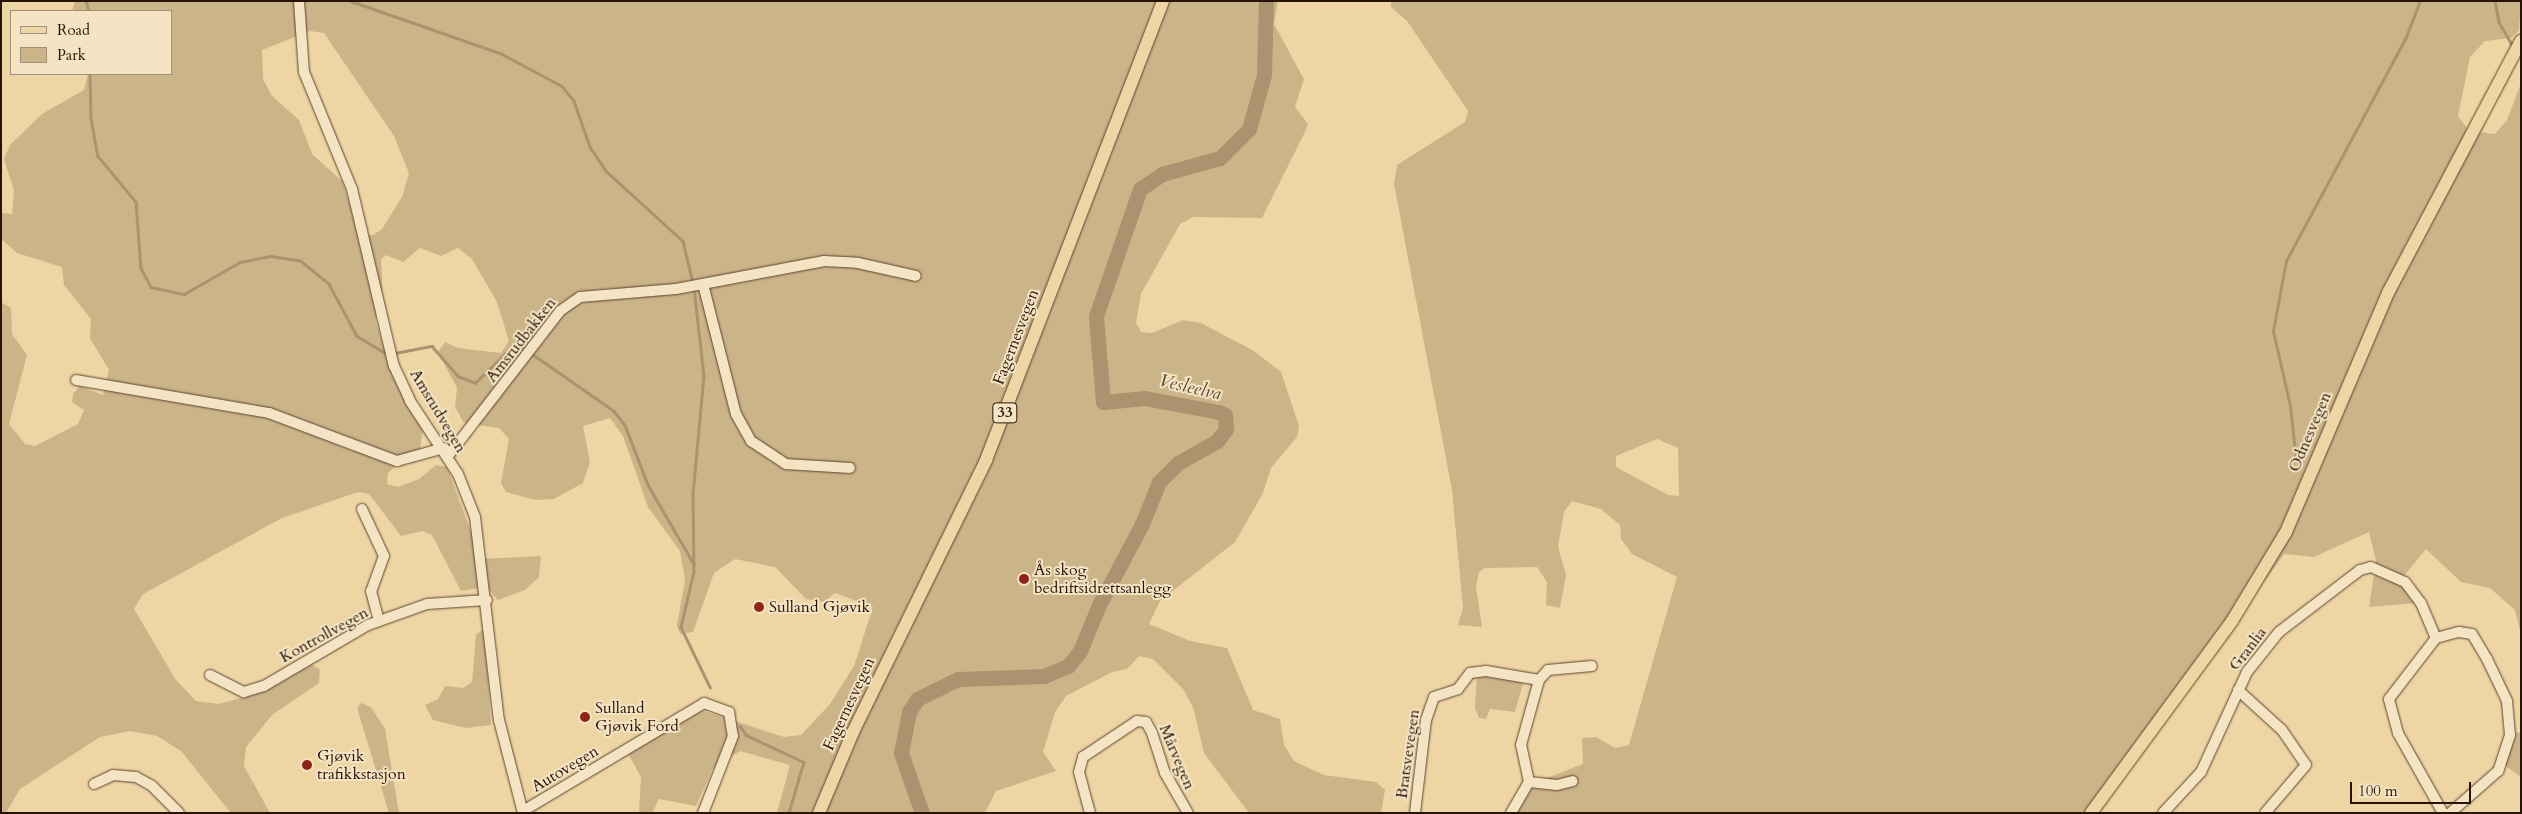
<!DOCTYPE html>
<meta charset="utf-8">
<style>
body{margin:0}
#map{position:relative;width:2522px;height:814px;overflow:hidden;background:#eed5a4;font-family:Cardo,serif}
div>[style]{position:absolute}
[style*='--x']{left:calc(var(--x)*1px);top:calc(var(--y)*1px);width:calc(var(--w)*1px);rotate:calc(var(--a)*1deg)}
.green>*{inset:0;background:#ccb489}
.stream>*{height:2.5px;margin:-1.25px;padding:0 1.25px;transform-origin:1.25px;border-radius:1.25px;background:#ab936f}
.river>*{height:15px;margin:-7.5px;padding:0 7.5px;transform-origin:7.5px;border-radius:7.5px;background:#ab936f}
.roads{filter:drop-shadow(0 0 1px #5a442e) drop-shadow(0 0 1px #5a442e)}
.minor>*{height:10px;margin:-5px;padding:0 5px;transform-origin:5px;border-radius:5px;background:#f4e4c4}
.major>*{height:12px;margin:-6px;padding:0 6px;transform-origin:6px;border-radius:6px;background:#eed5a4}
.dots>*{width:14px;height:14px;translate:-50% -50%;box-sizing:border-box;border:2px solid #f4e4c4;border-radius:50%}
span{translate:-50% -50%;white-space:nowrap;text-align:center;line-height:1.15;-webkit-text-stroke:4px #f4e4c4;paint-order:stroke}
.shield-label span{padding:1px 4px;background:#f4e4c4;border:1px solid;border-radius:4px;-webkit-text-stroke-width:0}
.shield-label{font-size:15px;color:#281407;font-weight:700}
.street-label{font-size:16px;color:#281407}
.poi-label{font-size:16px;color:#281407}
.left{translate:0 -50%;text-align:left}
.water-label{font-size:18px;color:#5c4731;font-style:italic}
.frame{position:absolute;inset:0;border:2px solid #281407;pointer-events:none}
.legend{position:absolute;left:10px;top:10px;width:162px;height:65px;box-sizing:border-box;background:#f4e4c4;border:1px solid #a29178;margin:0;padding:6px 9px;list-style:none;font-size:15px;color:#281407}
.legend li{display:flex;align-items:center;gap:10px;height:25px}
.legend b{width:25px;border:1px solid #a29178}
.scale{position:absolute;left:2350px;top:782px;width:121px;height:22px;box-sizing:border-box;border:2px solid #281407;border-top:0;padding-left:6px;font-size:15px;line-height:18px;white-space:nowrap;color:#281407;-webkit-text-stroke:4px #f4e4c4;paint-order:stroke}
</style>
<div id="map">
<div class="green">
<i style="clip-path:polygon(evenodd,75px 1px,1278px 1px,1274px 24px,1304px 79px,1295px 107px,1308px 124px,1304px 134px,1262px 218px,1193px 217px,1180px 224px,1141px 294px,1136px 323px,1141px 332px,1152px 333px,1183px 320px,1201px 323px,1254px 351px,1281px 372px,1299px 426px,1297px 437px,1271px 468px,1263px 493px,1235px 542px,1160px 601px,1149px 624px,1190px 641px,1227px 648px,1253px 710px,1280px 719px,1284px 745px,1294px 761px,1324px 775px,1376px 782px,1385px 790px,1381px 813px,1249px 813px,1204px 753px,1194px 710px,1184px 690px,1153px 659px,1139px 656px,1127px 669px,1112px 672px,1066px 696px,1055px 712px,1043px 752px,1056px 771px,996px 791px,985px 813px,777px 813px,790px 765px,740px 751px,713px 768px,696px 806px,659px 799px,652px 813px,639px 813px,641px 777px,627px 752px,694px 708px,784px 737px,801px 735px,830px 704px,854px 666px,873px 607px,835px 593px,824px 602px,806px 599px,775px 567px,735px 559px,714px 573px,693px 632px,680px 634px,677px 625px,685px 580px,680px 551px,648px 507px,623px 436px,610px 418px,583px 426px,590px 462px,583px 483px,554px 499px,535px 500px,506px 492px,501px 483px,509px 439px,499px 428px,464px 423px,455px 407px,457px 388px,438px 352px,445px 342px,458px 348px,501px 353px,509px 341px,497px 302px,472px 259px,458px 248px,441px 256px,420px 248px,403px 262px,386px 255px,381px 259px,383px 300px,375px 320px,394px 377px,423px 430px,419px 455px,399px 463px,388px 473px,387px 484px,398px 487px,419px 479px,436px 465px,447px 467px,481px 559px,541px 556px,539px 577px,525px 590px,498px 600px,486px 587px,461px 591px,432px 535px,423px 531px,401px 536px,369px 494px,358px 492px,282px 518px,143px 594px,134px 609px,176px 680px,196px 701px,219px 704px,237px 699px,271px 687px,310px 664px,320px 669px,319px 683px,272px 715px,246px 747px,244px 766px,270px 813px,231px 813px,181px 751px,157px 736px,130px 731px,100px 737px,20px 789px,6px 813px,1px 813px,1px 302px,11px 308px,12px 334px,27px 355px,9px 424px,25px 444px,35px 446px,78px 424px,84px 410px,72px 402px,73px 394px,80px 386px,103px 395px,109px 370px,90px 338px,91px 319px,64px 285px,62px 267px,17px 253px,1px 239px,1px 213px,12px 214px,14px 191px,4px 159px,10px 145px,42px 114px,84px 90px,88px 74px,171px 74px,171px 11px,72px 11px,75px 1px,310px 31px,324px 33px,394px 136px,409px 173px,402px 197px,382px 229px,373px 235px,365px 235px,358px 228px,342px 181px,312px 154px,299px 120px,272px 96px,263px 79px,262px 50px,310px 31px)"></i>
<i style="clip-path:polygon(evenodd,1391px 1px,2521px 1px,2519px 30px,2511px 38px,2485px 41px,2470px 57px,2458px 116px,2469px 131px,2495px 134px,2507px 120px,2521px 83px,2521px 635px,2515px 610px,2490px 588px,2461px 582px,2426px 549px,2399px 582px,2416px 603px,2369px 607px,2376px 561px,2369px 532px,2314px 557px,2284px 554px,2099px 813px,1510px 813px,1522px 795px,1539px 781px,1583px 764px,1582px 738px,1596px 737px,1615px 748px,1629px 745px,1677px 577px,1632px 554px,1621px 539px,1620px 525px,1601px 509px,1572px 501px,1564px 512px,1558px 546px,1566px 575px,1560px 608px,1546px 605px,1547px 582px,1537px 567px,1485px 568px,1479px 572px,1476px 586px,1482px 627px,1458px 625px,1463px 608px,1452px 490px,1394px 184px,1397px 165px,1465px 122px,1468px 111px,1407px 21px,1391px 7px,1391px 1px,1657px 439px,1678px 448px,1679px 496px,1668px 495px,1616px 467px,1616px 456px,1657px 439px)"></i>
<i style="clip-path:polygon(485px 629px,491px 725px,466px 728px,433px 720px,425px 705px,438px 699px,445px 686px,463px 688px,472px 682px,476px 634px)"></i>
<i style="clip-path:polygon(1477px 674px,1523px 683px,1515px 712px,1490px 709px,1486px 719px,1479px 718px,1475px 708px)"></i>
<i style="clip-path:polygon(361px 703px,371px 707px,385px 729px,399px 813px,389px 813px,357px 708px)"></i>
<i style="clip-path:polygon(2509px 732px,2521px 733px,2521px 777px,2500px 762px)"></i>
</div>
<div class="stream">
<i style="--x:86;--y:1;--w:10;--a:73"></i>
<i style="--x:351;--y:1;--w:160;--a:19.3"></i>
<i style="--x:502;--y:54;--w:68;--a:28.1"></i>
<i style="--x:562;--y:86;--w:19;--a:51"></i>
<i style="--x:574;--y:101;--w:49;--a:70.8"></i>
<i style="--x:590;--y:147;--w:29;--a:56"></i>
<i style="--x:606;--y:171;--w:104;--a:42.3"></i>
<i style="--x:683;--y:241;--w:43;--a:76.6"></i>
<i style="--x:2495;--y:1;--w:21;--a:79"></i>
<i style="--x:2499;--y:22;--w:30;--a:60"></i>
<i style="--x:90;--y:74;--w:44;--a:88.7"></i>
<i style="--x:91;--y:118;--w:39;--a:80"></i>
<i style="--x:98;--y:156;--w:60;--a:50.4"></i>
<i style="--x:136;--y:202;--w:66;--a:85.7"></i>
<i style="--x:141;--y:268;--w:21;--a:62"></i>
<i style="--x:151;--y:287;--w:34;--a:12"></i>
<i style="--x:184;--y:294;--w:64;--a:-29.7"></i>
<i style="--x:240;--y:262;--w:32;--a:-11"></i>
<i style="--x:271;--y:256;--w:30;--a:9"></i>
<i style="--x:301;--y:261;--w:36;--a:39"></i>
<i style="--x:329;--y:284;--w:59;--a:61.7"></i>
<i style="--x:357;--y:336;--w:35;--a:31"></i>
<i style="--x:694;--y:288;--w:89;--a:83.5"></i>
<i style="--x:704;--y:376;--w:119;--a:95.3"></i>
<i style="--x:693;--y:494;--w:78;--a:89.3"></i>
<i style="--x:694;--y:572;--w:57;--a:103.3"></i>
<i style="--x:681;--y:627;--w:67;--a:64.2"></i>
<i style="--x:395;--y:353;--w:38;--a:-11"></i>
<i style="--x:432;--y:346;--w:40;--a:49"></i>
<i style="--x:458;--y:376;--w:18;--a:22"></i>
<i style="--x:475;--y:383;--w:56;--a:-44.3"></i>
<i style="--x:515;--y:344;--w:13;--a:23"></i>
<i style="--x:531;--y:353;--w:101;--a:34.9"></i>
<i style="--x:614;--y:411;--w:18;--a:52"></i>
<i style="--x:625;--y:425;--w:64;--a:69"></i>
<i style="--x:648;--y:485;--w:91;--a:59.8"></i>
<i style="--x:2296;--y:461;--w:55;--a:-96.2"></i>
<i style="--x:2290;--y:406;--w:77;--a:-102.8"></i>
<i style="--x:2273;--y:331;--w:71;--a:-79.5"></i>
<i style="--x:2286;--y:261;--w:254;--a:-61.8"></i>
<i style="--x:2406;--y:37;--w:39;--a:-69"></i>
<i style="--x:740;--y:726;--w:11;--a:56"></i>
<i style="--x:746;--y:735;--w:64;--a:25"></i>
<i style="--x:804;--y:762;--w:53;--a:106.4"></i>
</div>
<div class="river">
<i style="--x:922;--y:813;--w:64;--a:-109.3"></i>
<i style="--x:901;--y:753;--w:42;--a:-79"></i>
<i style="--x:909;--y:712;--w:15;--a:-58"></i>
<i style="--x:917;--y:699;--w:46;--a:-26"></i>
<i style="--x:958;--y:679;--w:86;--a:-2"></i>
<i style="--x:1044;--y:676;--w:26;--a:-23"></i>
<i style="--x:1068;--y:666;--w:19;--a:-51"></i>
<i style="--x:1080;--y:651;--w:50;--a:-67.6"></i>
<i style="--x:1099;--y:605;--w:92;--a:-62"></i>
<i style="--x:1142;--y:524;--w:45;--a:-68"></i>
<i style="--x:1159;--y:482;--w:27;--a:-45"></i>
<i style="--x:1178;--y:463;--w:45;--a:-29.4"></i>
<i style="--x:1217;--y:441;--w:15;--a:-53"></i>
<i style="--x:1226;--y:429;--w:14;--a:-94"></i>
<i style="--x:1225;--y:415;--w:7;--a:-153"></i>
<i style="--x:1219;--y:412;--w:75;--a:-169.3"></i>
<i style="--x:1145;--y:398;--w:42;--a:174.6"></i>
<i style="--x:1103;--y:402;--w:86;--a:-94.7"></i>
<i style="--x:1096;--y:316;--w:134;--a:-70.9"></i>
<i style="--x:1140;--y:189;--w:27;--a:-34"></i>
<i style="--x:1162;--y:174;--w:60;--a:-15.4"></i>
<i style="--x:1220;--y:158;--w:41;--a:-45"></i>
<i style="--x:1249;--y:129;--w:56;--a:-74.5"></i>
<i style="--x:1264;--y:75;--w:74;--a:-88.5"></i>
</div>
<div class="roads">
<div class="minor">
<i style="--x:299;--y:1;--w:71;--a:86"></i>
<i style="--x:304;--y:72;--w:126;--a:67.7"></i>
<i style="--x:352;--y:189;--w:182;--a:76.7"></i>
<i style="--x:394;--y:366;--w:38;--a:65"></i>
<i style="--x:410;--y:401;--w:87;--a:56.7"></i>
<i style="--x:458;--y:474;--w:46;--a:68.4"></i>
<i style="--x:475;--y:517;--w:204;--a:83.3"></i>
<i style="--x:499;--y:720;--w:96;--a:75.5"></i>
<i style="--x:703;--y:284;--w:134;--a:75.8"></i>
<i style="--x:736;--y:414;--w:31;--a:61"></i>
<i style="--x:751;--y:441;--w:42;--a:33.3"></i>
<i style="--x:786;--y:464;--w:64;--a:3.6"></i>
<i style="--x:76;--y:380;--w:196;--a:9.7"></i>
<i style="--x:269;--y:413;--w:137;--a:20.6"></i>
<i style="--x:397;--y:461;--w:49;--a:-15.5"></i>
<i style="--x:448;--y:456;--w:183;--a:-52.3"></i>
<i style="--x:560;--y:311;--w:24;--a:-35"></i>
<i style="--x:580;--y:297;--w:96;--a:-4.8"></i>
<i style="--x:676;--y:289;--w:151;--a:-10.7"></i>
<i style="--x:824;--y:261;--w:34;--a:3"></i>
<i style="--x:858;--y:263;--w:59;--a:12.6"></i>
<i style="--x:362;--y:509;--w:52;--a:64.9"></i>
<i style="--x:384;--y:556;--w:37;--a:110"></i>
<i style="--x:371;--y:591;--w:31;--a:75"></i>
<i style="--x:210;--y:675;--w:38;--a:27"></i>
<i style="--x:244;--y:692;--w:21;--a:-17"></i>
<i style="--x:264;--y:686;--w:121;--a:-30.4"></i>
<i style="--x:368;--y:625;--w:63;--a:-19.6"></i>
<i style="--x:427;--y:604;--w:60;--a:-3.8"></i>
<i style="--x:2238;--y:690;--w:59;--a:42.3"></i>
<i style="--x:2282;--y:730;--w:42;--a:55.6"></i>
<i style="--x:2306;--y:765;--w:63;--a:130.5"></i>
<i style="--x:1529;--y:782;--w:28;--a:6"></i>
<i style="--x:1557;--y:785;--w:16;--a:-14"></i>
<i style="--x:94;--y:784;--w:21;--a:-25"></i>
<i style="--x:113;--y:775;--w:23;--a:5"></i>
<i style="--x:136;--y:777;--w:18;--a:29"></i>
<i style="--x:152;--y:786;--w:38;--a:45"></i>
<i style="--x:523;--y:811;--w:211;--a:-30.8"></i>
<i style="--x:704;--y:703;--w:27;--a:20"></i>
<i style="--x:729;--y:712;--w:24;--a:81"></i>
<i style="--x:733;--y:736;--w:83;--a:111.3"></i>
<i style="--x:1090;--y:813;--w:42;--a:-105"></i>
<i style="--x:1079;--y:772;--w:16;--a:-75"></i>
<i style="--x:1083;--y:757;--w:65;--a:-33.7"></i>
<i style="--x:1137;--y:721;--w:9;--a:6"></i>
<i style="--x:1146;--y:722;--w:13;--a:61"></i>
<i style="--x:1152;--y:733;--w:42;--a:72"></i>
<i style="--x:1165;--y:773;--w:46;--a:60.1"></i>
<i style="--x:1415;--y:813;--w:94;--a:-83.3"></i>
<i style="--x:1426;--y:720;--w:24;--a:-71"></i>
<i style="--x:1434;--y:697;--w:25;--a:-18"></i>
<i style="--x:1458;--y:689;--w:20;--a:-53"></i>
<i style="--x:1470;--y:673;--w:16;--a:-7"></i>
<i style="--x:1486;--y:671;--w:54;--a:9.6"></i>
<i style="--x:1511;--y:813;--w:36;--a:-60"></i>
<i style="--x:1529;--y:782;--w:38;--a:-102"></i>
<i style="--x:1521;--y:745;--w:67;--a:-74.5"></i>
<i style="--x:1539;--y:680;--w:13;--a:-48"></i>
<i style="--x:1548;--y:670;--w:44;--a:-5.2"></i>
<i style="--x:2163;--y:813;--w:56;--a:-47.2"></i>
<i style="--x:2201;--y:772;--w:110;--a:-65.3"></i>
<i style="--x:2247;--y:672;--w:51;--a:-51.3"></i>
<i style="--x:2279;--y:632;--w:102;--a:-37.4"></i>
<i style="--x:2360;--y:570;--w:11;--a:-15"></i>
<i style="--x:2371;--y:567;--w:37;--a:24"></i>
<i style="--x:2405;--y:582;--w:26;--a:53"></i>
<i style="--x:2421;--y:603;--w:38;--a:67"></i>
<i style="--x:2443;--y:813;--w:92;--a:-119.4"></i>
<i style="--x:2398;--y:733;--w:35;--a:-105"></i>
<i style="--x:2389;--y:699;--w:77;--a:-52.4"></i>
<i style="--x:2436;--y:638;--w:24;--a:-15"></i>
<i style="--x:2459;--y:632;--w:13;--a:9"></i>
<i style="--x:2472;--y:634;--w:29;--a:59"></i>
<i style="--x:2487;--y:659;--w:47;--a:64.5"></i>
<i style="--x:2507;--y:701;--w:34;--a:85"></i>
<i style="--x:2510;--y:735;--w:38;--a:108"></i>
<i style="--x:2498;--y:771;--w:64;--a:138.8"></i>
</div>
<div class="major">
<i style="--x:819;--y:813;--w:88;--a:-67.2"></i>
<i style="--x:853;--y:732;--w:303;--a:-63.9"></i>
<i style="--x:986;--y:460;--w:492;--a:-68.9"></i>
<i style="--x:2091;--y:813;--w:238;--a:-53.7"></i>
<i style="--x:2232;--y:621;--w:104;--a:-58.8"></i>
<i style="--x:2286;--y:532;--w:262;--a:-66.9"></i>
<i style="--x:2389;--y:291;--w:283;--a:-62.2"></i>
</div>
</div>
<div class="dots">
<i style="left:1024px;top:579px;background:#8f2418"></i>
<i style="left:759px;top:607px;background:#8f2418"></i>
<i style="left:585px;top:717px;background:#8f2418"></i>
<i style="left:307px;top:765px;background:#8f2418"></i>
</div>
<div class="shield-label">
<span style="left:1005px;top:413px">33</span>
</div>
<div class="street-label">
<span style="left:1016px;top:337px;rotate:-69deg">Fagernesvegen</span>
<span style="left:521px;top:340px;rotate:-52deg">Amsrudbakken</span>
<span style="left:438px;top:411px;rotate:59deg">Amsrudvegen</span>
<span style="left:2310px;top:432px;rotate:-67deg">Odnesvegen</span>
<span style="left:324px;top:635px;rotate:-29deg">Kontrollvegen</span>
<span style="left:2248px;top:649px;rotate:-53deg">Granlia</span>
<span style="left:849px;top:704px;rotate:-65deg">Fagernesvegen</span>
<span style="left:1408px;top:754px;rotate:-82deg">Bratsvevegen</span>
<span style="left:1177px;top:757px;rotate:67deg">Mårvegen</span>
<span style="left:565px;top:769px;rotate:-31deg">Autovegen</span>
</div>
<div class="poi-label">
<span class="left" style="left:1034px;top:579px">Ås skog<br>bedriftsidrettsanlegg</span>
<span class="left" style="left:769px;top:607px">Sulland Gjøvik</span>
<span class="left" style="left:595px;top:717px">Sulland<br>Gjøvik Ford</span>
<span class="left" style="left:317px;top:765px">Gjøvik<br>trafikkstasjon</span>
</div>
<div class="water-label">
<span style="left:1190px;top:388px;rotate:13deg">Vesleelva</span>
</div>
<div class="frame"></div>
<ul class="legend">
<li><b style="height:6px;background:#eed5a4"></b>Road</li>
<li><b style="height:14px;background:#ccb489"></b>Park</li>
</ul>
<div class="scale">100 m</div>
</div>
